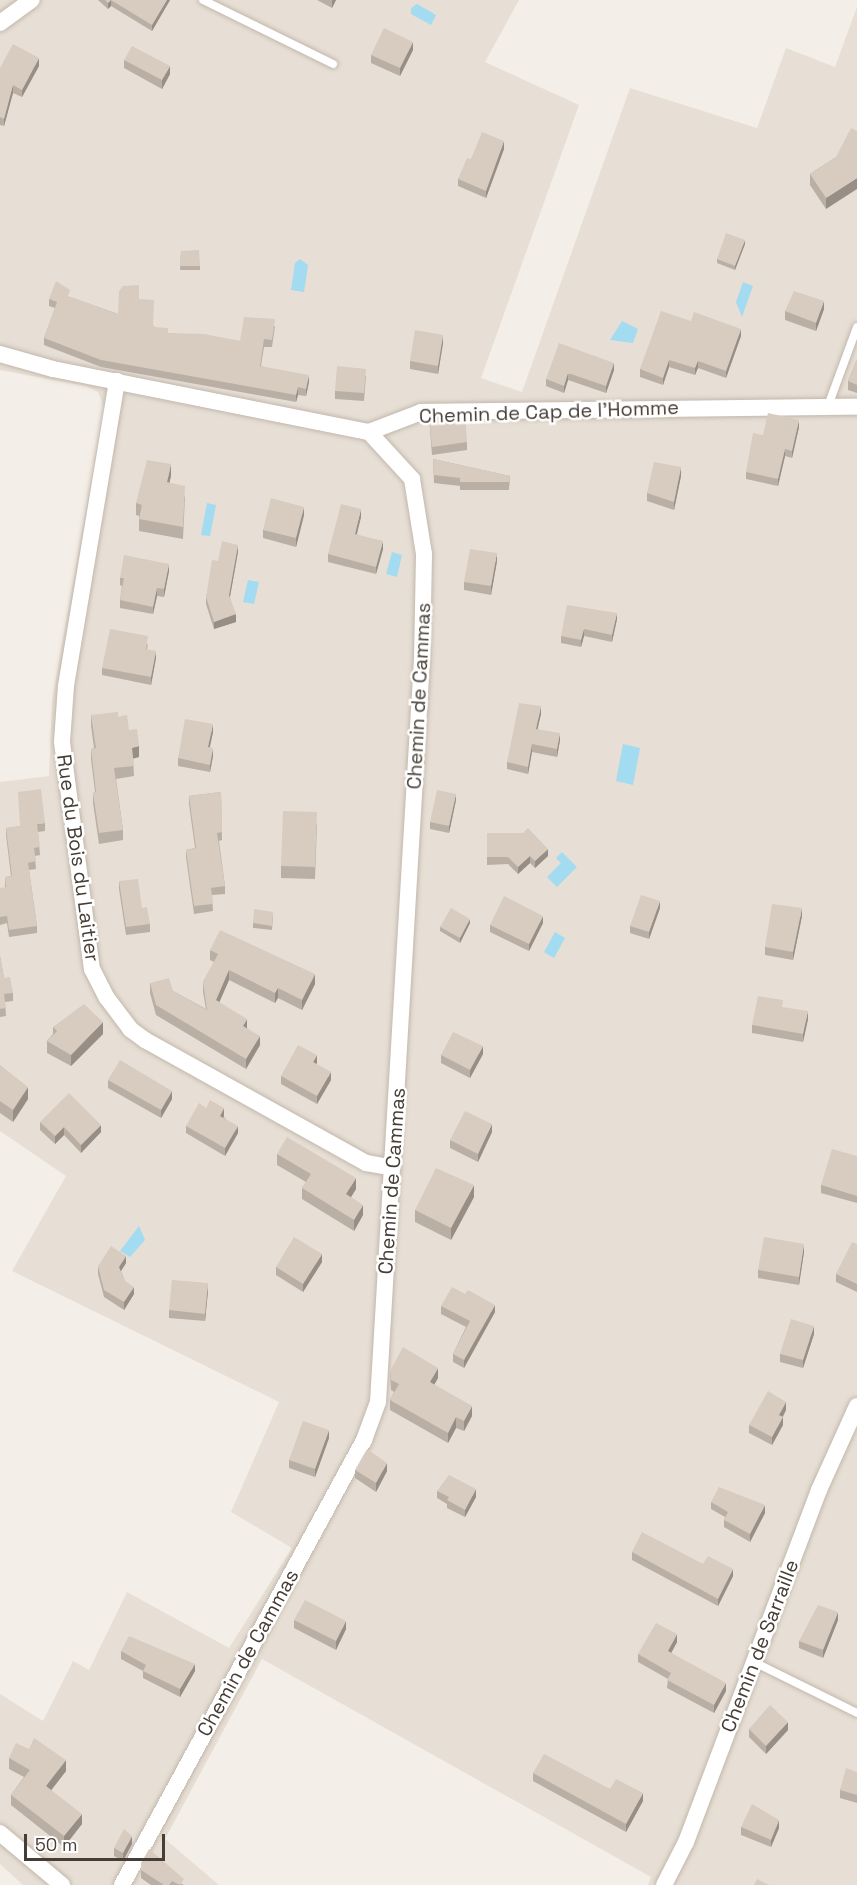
<!DOCTYPE html>
<style>
body{margin:0}
#map{position:relative;width:857px;height:1885px;overflow:hidden;background:#f3eee7;font-family:"Space Grotesk",sans-serif}
div>[style]{position:absolute}
[style*='--x']{left:calc(var(--x)*1px);top:calc(var(--y)*1px);width:calc(var(--w)*1px);rotate:calc(var(--a)*1deg)}
.residential>*{inset:0;background:#e7dfd5}
.water>*{inset:0;background:#a3dbf0}
.roads{filter:drop-shadow(0 0 2px #c2b7ac) drop-shadow(0 0 2px #c2b7ac)}
.lane>*{height:8px;margin:-4px;padding:0 4px;transform-origin:4px;border-radius:4px;background:#fff}
.street>*{height:16px;margin:-8px;padding:0 8px;transform-origin:8px;border-radius:8px;background:#fff}
.wall>*{inset:0;background:#baafa4}
.shaded-wall>*{inset:0;background:#978e86}
.building>*{inset:0;background:#d8cbbf}
span{translate:-50% -50%;white-space:nowrap;text-align:center;line-height:1.15;-webkit-text-stroke:5px #fff;paint-order:stroke}
.street-label{font-size:20px;color:#463e36}
.scale{position:absolute;left:24px;top:1834px;width:141px;height:27px;box-sizing:border-box;border:3px solid #463e36;border-top:0;padding-left:8px;font-size:18px;line-height:21px;white-space:nowrap;color:#463e36;-webkit-text-stroke:4px #fff;paint-order:stroke}
</style>
<div id="map">
<div class="residential">
<i style="clip-path:polygon(0 0,519px 0,485px 62px,579px 105px,481px 378px,522px 392px,630px 88px,757px 128px,786px 48px,835px 67px,857px 7px,857px 1885px,648px 1885px,651px 1877px,262px 1659px,165px 1839px,219px 1885px,23px 1885px,0 1864px,0 1694px,43px 1721px,73px 1661px,89px 1670px,127px 1592px,229px 1648px,292px 1548px,231px 1512px,279px 1402px,12px 1271px,66px 1176px,0 1131px,0 782px,49px 776px,52px 701px,104px 408px,98px 392px,86px 386px,0 370px)"></i>
</div>
<div class="water">
<i style="clip-path:polygon(417px 4px,436px 15px,431px 25px,411px 14px,411px 8px)"></i>
<i style="clip-path:polygon(300px 259px,308px 265px,304px 292px,291px 290px,295px 263px)"></i>
<i style="clip-path:polygon(743px 282px,753px 286px,742px 317px,736px 302px)"></i>
<i style="clip-path:polygon(622px 321px,638px 329px,633px 343px,610px 340px)"></i>
<i style="clip-path:polygon(207px 503px,216px 505px,210px 536px,201px 535px)"></i>
<i style="clip-path:polygon(392px 552px,402px 555px,397px 577px,386px 574px)"></i>
<i style="clip-path:polygon(248px 580px,259px 582px,254px 604px,243px 602px)"></i>
<i style="clip-path:polygon(623px 744px,640px 748px,633px 785px,616px 781px)"></i>
<i style="clip-path:polygon(562px 852px,577px 867px,557px 887px,547px 877px,561px 863px,556px 858px)"></i>
<i style="clip-path:polygon(555px 932px,565px 938px,554px 958px,544px 952px)"></i>
<i style="clip-path:polygon(139px 1226px,145px 1240px,130px 1257px,120px 1251px)"></i>
</div>
<div class="roads">
<div class="lane">
<i style="--x:203;--y:0;--w:145;--a:26.2"></i>
<i style="--x:828;--y:406;--w:84;--a:-69.8"></i>
<i style="--x:754;--y:1662;--w:115;--a:26.3"></i>
</div>
<div class="street">
<i style="--x:0;--y:23;--w:39;--a:-36"></i>
<i style="--x:0;--y:354;--w:55;--a:15.8"></i>
<i style="--x:53;--y:369;--w:322;--a:11.3"></i>
<i style="--x:369;--y:432;--w:56;--a:-21"></i>
<i style="--x:421;--y:412;--w:436;--a:-0.7"></i>
<i style="--x:117;--y:381;--w:309;--a:99.5"></i>
<i style="--x:66;--y:686;--w:56;--a:94.1"></i>
<i style="--x:62;--y:742;--w:229;--a:82.5"></i>
<i style="--x:92;--y:969;--w:33;--a:63"></i>
<i style="--x:107;--y:998;--w:39;--a:53"></i>
<i style="--x:130;--y:1029;--w:19;--a:36"></i>
<i style="--x:145;--y:1040;--w:253;--a:29.1"></i>
<i style="--x:366;--y:1163;--w:27;--a:10"></i>
<i style="--x:0;--y:1833;--w:81;--a:40"></i>
<i style="--x:122;--y:1885;--w:507;--a:-61.46"></i>
<i style="--x:364;--y:1440;--w:40;--a:-69.8"></i>
<i style="--x:378;--y:1402;--w:744;--a:-86.61"></i>
<i style="--x:422;--y:659;--w:105;--a:-88.9"></i>
<i style="--x:424;--y:554;--w:76;--a:-99.1"></i>
<i style="--x:412;--y:479;--w:64;--a:-132.5"></i>
<i style="--x:664;--y:1885;--w:48;--a:-62.9"></i>
<i style="--x:686;--y:1842;--w:376;--a:-69.3"></i>
<i style="--x:819;--y:1490;--w:92;--a:-65.7"></i>
</div>
</div>
<div class="wall">
<i style="clip-path:polygon(98px 0,170px 0,152px 31px,111px 6px,108px 9px)"></i>
<i style="clip-path:polygon(317px 0,336px 0,332px 8px)"></i>
<i style="clip-path:polygon(413px 50px,400px 76px,371px 63px,371px 55px)"></i>
<i style="clip-path:polygon(124px 60px,170px 74px,162px 89px,124px 68px)"></i>
<i style="clip-path:polygon(39px 66px,22px 97px,13px 93px,4px 126px,0 125px,0 68px)"></i>
<i style="clip-path:polygon(504px 149px,486px 198px,458px 186px,458px 179px,471px 159px)"></i>
<i style="clip-path:polygon(836px 157px,826px 209px,810px 185px,810px 174px)"></i>
<i style="clip-path:polygon(745px 244px,735px 270px,717px 263px,717px 259px)"></i>
<i style="clip-path:polygon(181px 251px,200px 266px,200px 270px,180px 270px)"></i>
<i style="clip-path:polygon(70px 297px,118px 314px,139px 299px,154px 327px,168px 333px,240px 341px,275px 326px,272px 347px,264px 347px,261px 366px,309px 382px,306px 396px,298px 395px,296px 402px,101px 367px,44px 345px,44px 338px,55px 308px,49px 306px,49px 299px)"></i>
<i style="clip-path:polygon(824px 309px,816px 331px,785px 320px,785px 311px)"></i>
<i style="clip-path:polygon(691px 321px,741px 336px,726px 378px,698px 368px,695px 375px,669px 367px,663px 385px,640px 377px,640px 369px)"></i>
<i style="clip-path:polygon(443px 343px,438px 374px,410px 369px,410px 361px)"></i>
<i style="clip-path:polygon(857px 359px,857px 393px,848px 390px,848px 381px)"></i>
<i style="clip-path:polygon(614px 363px,614px 370px,606px 393px,568px 380px,564px 393px,546px 386px,546px 379px)"></i>
<i style="clip-path:polygon(366px 376px,364px 401px,335px 399px,335px 391px)"></i>
<i style="clip-path:polygon(429px 417px,467px 442px,467px 450px,432px 455px)"></i>
<i style="clip-path:polygon(799px 427px,792px 458px,785px 456px,778px 486px,746px 479px,746px 472px,763px 435px)"></i>
<i style="clip-path:polygon(433px 459px,510px 476px,509px 490px,460px 490px,460px 486px,434px 483px)"></i>
<i style="clip-path:polygon(171px 476px,169px 482px,185px 497px,183px 539px,139px 531px,139px 516px,136px 515px,136px 503px)"></i>
<i style="clip-path:polygon(681px 476px,674px 510px,647px 501px,647px 493px)"></i>
<i style="clip-path:polygon(304px 515px,296px 547px,263px 538px,263px 530px)"></i>
<i style="clip-path:polygon(361px 517px,357px 534px,383px 549px,376px 574px,328px 562px,328px 554px)"></i>
<i style="clip-path:polygon(238px 552px,230px 597px,236px 622px,214px 629px,206px 604px,206px 597px,218px 561px)"></i>
<i style="clip-path:polygon(497px 561px,491px 595px,464px 590px,464px 582px)"></i>
<i style="clip-path:polygon(169px 571px,164px 597px,157px 596px,153px 614px,120px 608px,120px 600px,122px 586px,120px 585px,120px 578px)"></i>
<i style="clip-path:polygon(617px 619px,612px 642px,584px 636px,581px 647px,561px 643px,561px 636px)"></i>
<i style="clip-path:polygon(148px 644px,147px 649px,156px 658px,151px 685px,102px 675px,102px 668px)"></i>
<i style="clip-path:polygon(541px 714px,537px 729px,560px 740px,557px 757px,532px 752px,528px 774px,507px 769px,507px 762px)"></i>
<i style="clip-path:polygon(91px 715px,118px 717px,129px 730px,139px 757px,133px 758px,134px 776px,116px 779px,123px 830px,123px 840px,99px 844px,93px 803px,93px 793px,95px 792px,91px 759px,91px 749px,94px 748px,91px 726px)"></i>
<i style="clip-path:polygon(213px 732px,210px 747px,213px 756px,210px 772px,178px 766px,178px 758px)"></i>
<i style="clip-path:polygon(221px 792px,222px 840px,219px 841px,225px 886px,225px 894px,212px 895px,213px 911px,194px 914px,186px 857px,186px 850px,195px 848px,189px 804px,189px 796px)"></i>
<i style="clip-path:polygon(456px 800px,449px 833px,430px 829px,430px 822px)"></i>
<i style="clip-path:polygon(45px 823px,45px 831px,38px 832px,40px 855px,35px 856px,36px 869px,29px 870px,37px 926px,37px 933px,9px 937px,7px 923px,0 925px,0 888px,5px 888px,5px 877px,11px 876px,6px 835px,6px 828px)"></i>
<i style="clip-path:polygon(317px 824px,315px 879px,281px 878px,281px 866px)"></i>
<i style="clip-path:polygon(487px 833px,548px 856px,535px 868px,530px 863px,518px 874px,508px 864px,487px 865px)"></i>
<i style="clip-path:polygon(119px 881px,142px 908px,150px 924px,150px 932px,126px 935px,119px 889px)"></i>
<i style="clip-path:polygon(660px 908px,649px 939px,630px 933px,630px 926px)"></i>
<i style="clip-path:polygon(273px 916px,272px 930px,253px 928px,253px 923px)"></i>
<i style="clip-path:polygon(802px 916px,793px 960px,765px 955px,765px 947px)"></i>
<i style="clip-path:polygon(470px 923px,460px 943px,440px 931px,440px 927px)"></i>
<i style="clip-path:polygon(543px 923px,529px 951px,490px 932px,490px 925px)"></i>
<i style="clip-path:polygon(210px 950px,315px 984px,302px 1010px,278px 998px,275px 1003px,229px 980px,219px 1002px,247px 1028px,260px 1045px,246px 1069px,156px 1015px,150px 993px,150px 983px,173px 991px,206px 1009px,203px 992px,203px 982px,214px 962px,210px 960px)"></i>
<i style="clip-path:polygon(0 956px,4px 978px,13px 993px,13px 1001px,5px 1002px,6px 1016px,0 1017px)"></i>
<i style="clip-path:polygon(808px 1019px,803px 1042px,752px 1033px,752px 1025px)"></i>
<i style="clip-path:polygon(53px 1027px,103px 1034px,71px 1066px,47px 1053px,47px 1041px,53px 1034px)"></i>
<i style="clip-path:polygon(483px 1054px,470px 1078px,441px 1063px,441px 1055px)"></i>
<i style="clip-path:polygon(317px 1063px,316px 1064px,331px 1080px,317px 1104px,281px 1084px,281px 1076px)"></i>
<i style="clip-path:polygon(0 1065px,28px 1099px,13px 1122px,0 1113px)"></i>
<i style="clip-path:polygon(108px 1080px,172px 1099px,161px 1118px,108px 1088px)"></i>
<i style="clip-path:polygon(206px 1108px,224px 1116px,224px 1117px,238px 1133px,225px 1156px,186px 1133px,186px 1126px)"></i>
<i style="clip-path:polygon(40px 1122px,101px 1132px,81px 1153px,64px 1135px,55px 1144px,40px 1130px)"></i>
<i style="clip-path:polygon(492px 1132px,478px 1162px,450px 1148px,450px 1140px)"></i>
<i style="clip-path:polygon(277px 1154px,356px 1189px,351px 1197px,363px 1215px,354px 1231px,302px 1199px,302px 1188px,306px 1182px,277px 1165px)"></i>
<i style="clip-path:polygon(857px 1156px,857px 1203px,821px 1193px,821px 1185px)"></i>
<i style="clip-path:polygon(474px 1197px,451px 1240px,415px 1222px,415px 1210px)"></i>
<i style="clip-path:polygon(857px 1244px,857px 1292px,836px 1282px,836px 1274px)"></i>
<i style="clip-path:polygon(804px 1252px,799px 1285px,758px 1278px,758px 1270px)"></i>
<i style="clip-path:polygon(322px 1262px,303px 1292px,276px 1275px,276px 1267px)"></i>
<i style="clip-path:polygon(126px 1263px,121px 1271px,125px 1281px,134px 1294px,124px 1310px,104px 1297px,98px 1274px,98px 1266px)"></i>
<i style="clip-path:polygon(208px 1291px,205px 1321px,169px 1318px,169px 1310px)"></i>
<i style="clip-path:polygon(441px 1306px,495px 1312px,464px 1368px,453px 1362px,453px 1354px,466px 1327px,441px 1314px)"></i>
<i style="clip-path:polygon(814px 1334px,803px 1368px,780px 1362px,780px 1354px)"></i>
<i style="clip-path:polygon(390px 1371px,438px 1378px,434px 1385px,472px 1416px,464px 1431px,456px 1428px,448px 1443px,390px 1410px,390px 1400px,394px 1392px,391px 1390px)"></i>
<i style="clip-path:polygon(786px 1410px,783px 1417px,783px 1425px,772px 1445px,749px 1433px,749px 1425px)"></i>
<i style="clip-path:polygon(329px 1438px,315px 1477px,289px 1468px,289px 1460px)"></i>
<i style="clip-path:polygon(355px 1470px,387px 1471px,376px 1492px,355px 1478px)"></i>
<i style="clip-path:polygon(437px 1491px,476px 1497px,465px 1517px,447px 1508px,447px 1504px,437px 1498px)"></i>
<i style="clip-path:polygon(711px 1502px,765px 1513px,750px 1542px,724px 1527px,724px 1520px,725px 1517px,711px 1509px)"></i>
<i style="clip-path:polygon(632px 1552px,703px 1564px,733px 1576px,718px 1606px,632px 1560px)"></i>
<i style="clip-path:polygon(294px 1620px,346px 1629px,336px 1650px,294px 1628px)"></i>
<i style="clip-path:polygon(838px 1620px,823px 1658px,799px 1648px,799px 1641px)"></i>
<i style="clip-path:polygon(677px 1642px,671px 1653px,726px 1691px,714px 1713px,667px 1688px,668px 1679px,638px 1662px,638px 1654px)"></i>
<i style="clip-path:polygon(121px 1651px,195px 1671px,180px 1697px,143px 1678px,143px 1671px,121px 1659px)"></i>
<i style="clip-path:polygon(749px 1729px,788px 1730px,766px 1754px,749px 1737px)"></i>
<i style="clip-path:polygon(9px 1758px,66px 1771px,51px 1790px,82px 1824px,64px 1847px,11px 1805px,11px 1795px,24px 1777px,9px 1769px)"></i>
<i style="clip-path:polygon(857px 1772px,857px 1803px,840px 1798px,840px 1790px)"></i>
<i style="clip-path:polygon(533px 1773px,610px 1789px,643px 1801px,626px 1832px,533px 1781px)"></i>
<i style="clip-path:polygon(741px 1827px,779px 1828px,771px 1847px,741px 1835px)"></i>
<i style="clip-path:polygon(132px 1844px,123px 1861px,114px 1856px,114px 1848px)"></i>
<i style="clip-path:polygon(141px 1863px,184px 1885px,151px 1885px,141px 1878px)"></i>
</div>
<div class="shaded-wall">
<i style="clip-path:polygon(111px 0,111px 6px,108px 9px,108px 3px)"></i>
<i style="clip-path:polygon(167px 0,170px 0,152px 31px,152px 25px)"></i>
<i style="clip-path:polygon(332px 0,336px 0,332px 8px)"></i>
<i style="clip-path:polygon(413px 42px,413px 50px,400px 76px,400px 68px)"></i>
<i style="clip-path:polygon(39px 58px,39px 66px,22px 97px,22px 90px)"></i>
<i style="clip-path:polygon(170px 66px,170px 74px,162px 89px,162px 80px)"></i>
<i style="clip-path:polygon(13px 85px,13px 93px,4px 126px,4px 119px)"></i>
<i style="clip-path:polygon(504px 141px,504px 149px,486px 198px,486px 191px)"></i>
<i style="clip-path:polygon(857px 178px,857px 189px,826px 209px,826px 198px)"></i>
<i style="clip-path:polygon(745px 240px,745px 244px,735px 270px,735px 266px)"></i>
<i style="clip-path:polygon(824px 301px,824px 309px,816px 331px,816px 323px)"></i>
<i style="clip-path:polygon(741px 329px,741px 336px,726px 378px,726px 371px)"></i>
<i style="clip-path:polygon(443px 335px,443px 343px,438px 374px,438px 366px)"></i>
<i style="clip-path:polygon(669px 360px,669px 367px,663px 385px,663px 378px)"></i>
<i style="clip-path:polygon(698px 361px,698px 368px,695px 375px,695px 368px)"></i>
<i style="clip-path:polygon(614px 363px,614px 370px,606px 393px,606px 386px)"></i>
<i style="clip-path:polygon(568px 373px,568px 380px,564px 393px,564px 386px)"></i>
<i style="clip-path:polygon(309px 375px,309px 382px,306px 396px,306px 389px)"></i>
<i style="clip-path:polygon(298px 387px,298px 395px,296px 402px,296px 395px)"></i>
<i style="clip-path:polygon(799px 420px,799px 427px,792px 458px,792px 451px)"></i>
<i style="clip-path:polygon(785px 449px,785px 456px,778px 486px,778px 479px)"></i>
<i style="clip-path:polygon(171px 464px,171px 476px,167px 494px,167px 482px)"></i>
<i style="clip-path:polygon(681px 467px,681px 476px,674px 510px,674px 502px)"></i>
<i style="clip-path:polygon(304px 507px,304px 515px,296px 547px,296px 538px)"></i>
<i style="clip-path:polygon(361px 509px,361px 517px,355px 541px,355px 534px)"></i>
<i style="clip-path:polygon(383px 541px,383px 549px,376px 574px,376px 567px)"></i>
<i style="clip-path:polygon(238px 545px,238px 552px,229px 602px,229px 595px)"></i>
<i style="clip-path:polygon(497px 553px,497px 561px,491px 595px,491px 586px)"></i>
<i style="clip-path:polygon(169px 564px,169px 571px,164px 597px,164px 589px)"></i>
<i style="clip-path:polygon(157px 588px,157px 596px,153px 614px,153px 607px)"></i>
<i style="clip-path:polygon(617px 613px,617px 619px,612px 642px,612px 635px)"></i>
<i style="clip-path:polygon(236px 614px,236px 622px,214px 629px,214px 622px)"></i>
<i style="clip-path:polygon(584px 629px,584px 636px,581px 647px,581px 640px)"></i>
<i style="clip-path:polygon(156px 651px,156px 658px,151px 685px,151px 677px)"></i>
<i style="clip-path:polygon(541px 706px,541px 714px,536px 736px,536px 729px)"></i>
<i style="clip-path:polygon(213px 724px,213px 732px,208px 755px,208px 747px)"></i>
<i style="clip-path:polygon(560px 733px,560px 740px,557px 757px,557px 749px)"></i>
<i style="clip-path:polygon(532px 744px,532px 752px,528px 774px,528px 767px)"></i>
<i style="clip-path:polygon(139px 746px,139px 757px,132px 759px,132px 748px)"></i>
<i style="clip-path:polygon(213px 748px,213px 756px,210px 772px,210px 765px)"></i>
<i style="clip-path:polygon(456px 794px,456px 800px,449px 833px,449px 826px)"></i>
<i style="clip-path:polygon(548px 849px,548px 856px,535px 868px,535px 861px)"></i>
<i style="clip-path:polygon(530px 856px,530px 863px,518px 874px,518px 867px)"></i>
<i style="clip-path:polygon(660px 901px,660px 908px,649px 939px,649px 932px)"></i>
<i style="clip-path:polygon(802px 908px,802px 916px,793px 960px,793px 952px)"></i>
<i style="clip-path:polygon(543px 916px,543px 923px,529px 951px,529px 944px)"></i>
<i style="clip-path:polygon(470px 919px,470px 923px,460px 943px,460px 938px)"></i>
<i style="clip-path:polygon(229px 970px,229px 980px,216px 1010px,216px 1000px)"></i>
<i style="clip-path:polygon(315px 974px,315px 984px,302px 1010px,302px 1000px)"></i>
<i style="clip-path:polygon(278px 988px,278px 998px,275px 1003px,275px 993px)"></i>
<i style="clip-path:polygon(808px 1011px,808px 1019px,803px 1042px,803px 1034px)"></i>
<i style="clip-path:polygon(247px 1019px,247px 1029px,243px 1026px)"></i>
<i style="clip-path:polygon(103px 1022px,103px 1034px,71px 1066px,71px 1055px)"></i>
<i style="clip-path:polygon(260px 1036px,260px 1045px,246px 1069px,246px 1059px)"></i>
<i style="clip-path:polygon(483px 1046px,483px 1054px,470px 1078px,470px 1070px)"></i>
<i style="clip-path:polygon(317px 1055px,317px 1063px,313px 1070px,313px 1062px)"></i>
<i style="clip-path:polygon(331px 1072px,331px 1080px,317px 1104px,317px 1096px)"></i>
<i style="clip-path:polygon(28px 1087px,28px 1099px,13px 1122px,13px 1110px)"></i>
<i style="clip-path:polygon(172px 1091px,172px 1099px,161px 1118px,161px 1110px)"></i>
<i style="clip-path:polygon(224px 1108px,224px 1116px,220px 1123px,220px 1116px)"></i>
<i style="clip-path:polygon(492px 1124px,492px 1132px,478px 1162px,478px 1154px)"></i>
<i style="clip-path:polygon(101px 1125px,101px 1132px,81px 1153px,81px 1145px)"></i>
<i style="clip-path:polygon(238px 1126px,238px 1133px,225px 1156px,225px 1148px)"></i>
<i style="clip-path:polygon(64px 1127px,64px 1135px,55px 1144px,55px 1136px)"></i>
<i style="clip-path:polygon(356px 1178px,356px 1189px,346px 1205px,346px 1194px)"></i>
<i style="clip-path:polygon(474px 1185px,474px 1197px,451px 1240px,451px 1228px)"></i>
<i style="clip-path:polygon(363px 1205px,363px 1215px,354px 1231px,354px 1220px)"></i>
<i style="clip-path:polygon(804px 1244px,804px 1252px,799px 1285px,799px 1277px)"></i>
<i style="clip-path:polygon(322px 1254px,322px 1262px,303px 1292px,303px 1284px)"></i>
<i style="clip-path:polygon(126px 1256px,126px 1263px,119px 1274px,119px 1267px)"></i>
<i style="clip-path:polygon(208px 1283px,208px 1291px,205px 1321px,205px 1314px)"></i>
<i style="clip-path:polygon(134px 1287px,134px 1294px,124px 1310px,124px 1302px)"></i>
<i style="clip-path:polygon(495px 1305px,495px 1312px,464px 1368px,464px 1360px)"></i>
<i style="clip-path:polygon(814px 1326px,814px 1334px,803px 1368px,803px 1360px)"></i>
<i style="clip-path:polygon(438px 1368px,438px 1378px,430px 1392px,430px 1382px)"></i>
<i style="clip-path:polygon(786px 1402px,786px 1410px,779px 1423px,779px 1415px)"></i>
<i style="clip-path:polygon(472px 1406px,472px 1416px,464px 1431px,464px 1421px)"></i>
<i style="clip-path:polygon(456px 1417px,456px 1428px,448px 1443px,448px 1433px)"></i>
<i style="clip-path:polygon(783px 1417px,783px 1425px,772px 1445px,772px 1437px)"></i>
<i style="clip-path:polygon(329px 1430px,329px 1438px,315px 1477px,315px 1469px)"></i>
<i style="clip-path:polygon(387px 1463px,387px 1471px,376px 1492px,376px 1483px)"></i>
<i style="clip-path:polygon(476px 1489px,476px 1497px,465px 1517px,465px 1510px)"></i>
<i style="clip-path:polygon(765px 1505px,765px 1513px,750px 1542px,750px 1534px)"></i>
<i style="clip-path:polygon(733px 1569px,733px 1576px,718px 1606px,718px 1599px)"></i>
<i style="clip-path:polygon(838px 1612px,838px 1620px,823px 1658px,823px 1650px)"></i>
<i style="clip-path:polygon(346px 1621px,346px 1629px,336px 1650px,336px 1641px)"></i>
<i style="clip-path:polygon(677px 1634px,677px 1642px,668px 1659px,668px 1651px)"></i>
<i style="clip-path:polygon(195px 1664px,195px 1671px,180px 1697px,180px 1689px)"></i>
<i style="clip-path:polygon(726px 1683px,726px 1691px,714px 1713px,714px 1705px)"></i>
<i style="clip-path:polygon(788px 1722px,788px 1730px,766px 1754px,766px 1746px)"></i>
<i style="clip-path:polygon(66px 1760px,66px 1771px,46px 1797px,46px 1786px)"></i>
<i style="clip-path:polygon(643px 1793px,643px 1801px,626px 1832px,626px 1824px)"></i>
<i style="clip-path:polygon(82px 1814px,82px 1824px,64px 1847px,64px 1836px)"></i>
<i style="clip-path:polygon(779px 1820px,779px 1828px,771px 1847px,771px 1840px)"></i>
<i style="clip-path:polygon(132px 1836px,132px 1844px,123px 1861px,123px 1853px)"></i>
</div>
<div class="building">
<i style="clip-path:polygon(105px 0,167px 0,152px 25px,111px 0,108px 3px)"></i>
<i style="clip-path:polygon(384px 28px,413px 42px,400px 68px,371px 55px)"></i>
<i style="clip-path:polygon(13px 44px,39px 58px,22px 90px,13px 85px,4px 119px,0 117px,0 68px)"></i>
<i style="clip-path:polygon(132px 46px,170px 66px,162px 80px,124px 60px)"></i>
<i style="clip-path:polygon(851px 128px,857px 131px,857px 178px,826px 198px,810px 174px,836px 157px)"></i>
<i style="clip-path:polygon(482px 132px,504px 141px,486px 191px,458px 179px,467px 158px,471px 159px)"></i>
<i style="clip-path:polygon(726px 233px,745px 240px,735px 266px,717px 259px)"></i>
<i style="clip-path:polygon(199px 250px,200px 266px,180px 266px,181px 251px)"></i>
<i style="clip-path:polygon(56px 281px,70px 290px,68px 296px,118px 314px,119px 291px,123px 286px,139px 285px,139px 299px,154px 300px,153px 327px,168px 328px,168px 333px,204px 334px,240px 341px,244px 317px,275px 319px,272px 340px,264px 339px,260px 366px,309px 375px,306px 389px,298px 387px,296px 395px,101px 360px,44px 338px,57px 302px,49px 299px)"></i>
<i style="clip-path:polygon(794px 291px,824px 301px,816px 323px,785px 311px)"></i>
<i style="clip-path:polygon(661px 311px,691px 321px,694px 312px,741px 329px,726px 371px,698px 361px,695px 368px,669px 360px,663px 378px,640px 369px)"></i>
<i style="clip-path:polygon(415px 330px,443px 335px,438px 366px,410px 361px)"></i>
<i style="clip-path:polygon(559px 343px,614px 363px,606px 386px,568px 373px,564px 386px,546px 379px)"></i>
<i style="clip-path:polygon(857px 359px,857px 385px,848px 381px)"></i>
<i style="clip-path:polygon(337px 366px,366px 369px,364px 393px,335px 391px)"></i>
<i style="clip-path:polygon(768px 413px,799px 420px,792px 451px,785px 449px,778px 479px,746px 472px,753px 433px,763px 435px)"></i>
<i style="clip-path:polygon(465px 414px,467px 442px,432px 447px,429px 417px)"></i>
<i style="clip-path:polygon(433px 459px,510px 476px,509px 482px,460px 482px,460px 478px,434px 475px)"></i>
<i style="clip-path:polygon(147px 460px,171px 464px,167px 482px,185px 486px,183px 527px,139px 519px,142px 505px,136px 503px)"></i>
<i style="clip-path:polygon(654px 462px,681px 467px,674px 502px,647px 493px)"></i>
<i style="clip-path:polygon(271px 498px,304px 507px,296px 538px,263px 530px)"></i>
<i style="clip-path:polygon(341px 504px,361px 509px,355px 534px,383px 541px,376px 567px,328px 554px)"></i>
<i style="clip-path:polygon(222px 541px,238px 545px,229px 595px,236px 614px,214px 622px,206px 597px,212px 560px,218px 561px)"></i>
<i style="clip-path:polygon(470px 549px,497px 553px,491px 586px,464px 582px)"></i>
<i style="clip-path:polygon(124px 555px,169px 564px,164px 589px,157px 588px,153px 607px,120px 600px,124px 578px,120px 578px)"></i>
<i style="clip-path:polygon(567px 605px,617px 613px,612px 635px,584px 629px,581px 640px,561px 636px)"></i>
<i style="clip-path:polygon(110px 629px,148px 636px,146px 649px,156px 651px,151px 677px,102px 668px)"></i>
<i style="clip-path:polygon(519px 703px,541px 706px,536px 729px,560px 733px,557px 749px,532px 744px,528px 767px,507px 762px)"></i>
<i style="clip-path:polygon(118px 712px,118px 717px,127px 715px,129px 730px,137px 729px,139px 746px,132px 748px,134px 766px,114px 768px,123px 830px,99px 833px,93px 793px,96px 792px,91px 749px,96px 748px,91px 715px)"></i>
<i style="clip-path:polygon(185px 719px,213px 724px,208px 747px,213px 748px,210px 765px,178px 758px)"></i>
<i style="clip-path:polygon(41px 789px,45px 823px,37px 824px,40px 847px,34px 848px,36px 861px,28px 863px,37px 926px,9px 930px,7px 916px,0 917px,0 888px,6px 887px,5px 877px,12px 876px,6px 828px,20px 826px,18px 792px)"></i>
<i style="clip-path:polygon(437px 790px,456px 794px,449px 826px,430px 822px)"></i>
<i style="clip-path:polygon(221px 792px,222px 832px,217px 833px,225px 886px,211px 888px,213px 904px,194px 906px,186px 850px,196px 848px,189px 796px)"></i>
<i style="clip-path:polygon(283px 811px,317px 812px,315px 867px,281px 866px)"></i>
<i style="clip-path:polygon(528px 828px,548px 849px,535px 861px,530px 856px,518px 867px,508px 857px,487px 857px,487px 833px,523px 833px)"></i>
<i style="clip-path:polygon(138px 879px,142px 908px,147px 907px,150px 924px,126px 927px,119px 881px)"></i>
<i style="clip-path:polygon(641px 895px,660px 901px,649px 932px,630px 926px)"></i>
<i style="clip-path:polygon(504px 896px,543px 916px,529px 944px,490px 925px)"></i>
<i style="clip-path:polygon(772px 904px,802px 908px,793px 952px,765px 947px)"></i>
<i style="clip-path:polygon(451px 908px,470px 919px,460px 938px,440px 927px)"></i>
<i style="clip-path:polygon(254px 909px,273px 912px,272px 926px,253px 923px)"></i>
<i style="clip-path:polygon(220px 930px,315px 974px,302px 1000px,278px 988px,275px 993px,229px 970px,216px 1000px,247px 1019px,243px 1026px,260px 1036px,246px 1059px,156px 1005px,150px 983px,169px 978px,173px 991px,207px 1010px,203px 982px,218px 954px,210px 950px)"></i>
<i style="clip-path:polygon(0 956px,4px 978px,10px 977px,13px 993px,4px 994px,6px 1008px,0 1009px)"></i>
<i style="clip-path:polygon(758px 996px,783px 1000px,782px 1007px,808px 1011px,803px 1034px,752px 1025px)"></i>
<i style="clip-path:polygon(84px 1004px,103px 1022px,71px 1055px,47px 1041px,57px 1031px,53px 1027px)"></i>
<i style="clip-path:polygon(453px 1032px,483px 1046px,470px 1070px,441px 1055px)"></i>
<i style="clip-path:polygon(298px 1045px,317px 1055px,313px 1062px,331px 1072px,317px 1096px,281px 1076px)"></i>
<i style="clip-path:polygon(120px 1060px,172px 1091px,161px 1110px,108px 1080px)"></i>
<i style="clip-path:polygon(0 1065px,28px 1087px,13px 1110px,0 1101px)"></i>
<i style="clip-path:polygon(69px 1093px,101px 1125px,81px 1145px,64px 1127px,55px 1136px,40px 1122px)"></i>
<i style="clip-path:polygon(210px 1100px,224px 1108px,220px 1116px,238px 1126px,225px 1148px,186px 1126px,199px 1103px,206px 1108px)"></i>
<i style="clip-path:polygon(465px 1111px,492px 1124px,478px 1154px,450px 1140px)"></i>
<i style="clip-path:polygon(287px 1137px,356px 1178px,346px 1194px,363px 1205px,354px 1220px,302px 1188px,311px 1174px,277px 1154px)"></i>
<i style="clip-path:polygon(832px 1149px,857px 1156px,857px 1196px,821px 1185px)"></i>
<i style="clip-path:polygon(436px 1168px,474px 1185px,451px 1228px,415px 1210px)"></i>
<i style="clip-path:polygon(294px 1237px,322px 1254px,303px 1284px,276px 1267px)"></i>
<i style="clip-path:polygon(764px 1237px,804px 1244px,799px 1277px,758px 1270px)"></i>
<i style="clip-path:polygon(852px 1242px,857px 1244px,857px 1284px,836px 1274px)"></i>
<i style="clip-path:polygon(111px 1246px,126px 1256px,119px 1267px,125px 1281px,134px 1287px,124px 1302px,104px 1290px,98px 1266px)"></i>
<i style="clip-path:polygon(172px 1280px,208px 1283px,205px 1314px,169px 1310px)"></i>
<i style="clip-path:polygon(452px 1287px,465px 1294px,468px 1290px,495px 1305px,464px 1360px,453px 1354px,470px 1321px,441px 1306px)"></i>
<i style="clip-path:polygon(791px 1319px,814px 1326px,803px 1360px,780px 1354px)"></i>
<i style="clip-path:polygon(403px 1347px,438px 1368px,430px 1382px,472px 1406px,464px 1421px,456px 1417px,448px 1433px,390px 1400px,399px 1384px,391px 1380px,390px 1371px)"></i>
<i style="clip-path:polygon(768px 1391px,786px 1402px,779px 1415px,783px 1417px,772px 1437px,749px 1425px)"></i>
<i style="clip-path:polygon(303px 1421px,329px 1430px,315px 1469px,289px 1460px)"></i>
<i style="clip-path:polygon(367px 1449px,387px 1463px,376px 1483px,355px 1470px)"></i>
<i style="clip-path:polygon(449px 1475px,476px 1489px,465px 1510px,447px 1500px,449px 1497px,437px 1491px)"></i>
<i style="clip-path:polygon(719px 1487px,765px 1505px,750px 1534px,724px 1520px,728px 1512px,711px 1502px)"></i>
<i style="clip-path:polygon(642px 1532px,703px 1564px,708px 1556px,733px 1569px,718px 1599px,632px 1552px)"></i>
<i style="clip-path:polygon(305px 1600px,346px 1621px,336px 1641px,294px 1620px)"></i>
<i style="clip-path:polygon(818px 1605px,838px 1612px,823px 1650px,799px 1641px)"></i>
<i style="clip-path:polygon(656px 1623px,677px 1634px,668px 1651px,726px 1683px,714px 1705px,667px 1680px,671px 1673px,638px 1654px)"></i>
<i style="clip-path:polygon(129px 1636px,195px 1664px,180px 1689px,143px 1671px,146px 1665px,121px 1651px)"></i>
<i style="clip-path:polygon(770px 1705px,788px 1722px,766px 1746px,749px 1729px)"></i>
<i style="clip-path:polygon(34px 1738px,66px 1760px,46px 1786px,82px 1814px,64px 1836px,11px 1795px,30px 1770px,9px 1758px,16px 1743px,29px 1749px)"></i>
<i style="clip-path:polygon(544px 1754px,610px 1789px,616px 1779px,643px 1793px,626px 1824px,533px 1773px)"></i>
<i style="clip-path:polygon(846px 1768px,857px 1772px,857px 1795px,840px 1790px)"></i>
<i style="clip-path:polygon(752px 1804px,779px 1820px,771px 1840px,741px 1827px)"></i>
<i style="clip-path:polygon(124px 1829px,132px 1836px,123px 1853px,114px 1848px)"></i>
<i style="clip-path:polygon(149px 1849px,184px 1879px,180px 1885px,172px 1881px,169px 1885px,164px 1885px,141px 1870px,141px 1863px)"></i>
<i style="clip-path:polygon(757px 1879px,769px 1885px,754px 1885px)"></i>
</div>
<div class="street-label">
<span style="left:549px;top:412px;rotate:-2deg">Chemin de Cap de l'Homme</span>
<span style="left:419px;top:696px;rotate:-87deg">Chemin de Cammas</span>
<span style="left:78px;top:858px;rotate:82deg">Rue du Bois du Laitier</span>
<span style="left:392px;top:1181px;rotate:-86deg">Chemin de Cammas</span>
<span style="left:760px;top:1646px;rotate:-69deg">Chemin de Sarraille</span>
<span style="left:248px;top:1653px;rotate:-61deg">Chemin de Cammas</span>
</div>
<div class="scale">50 m</div>
</div>
